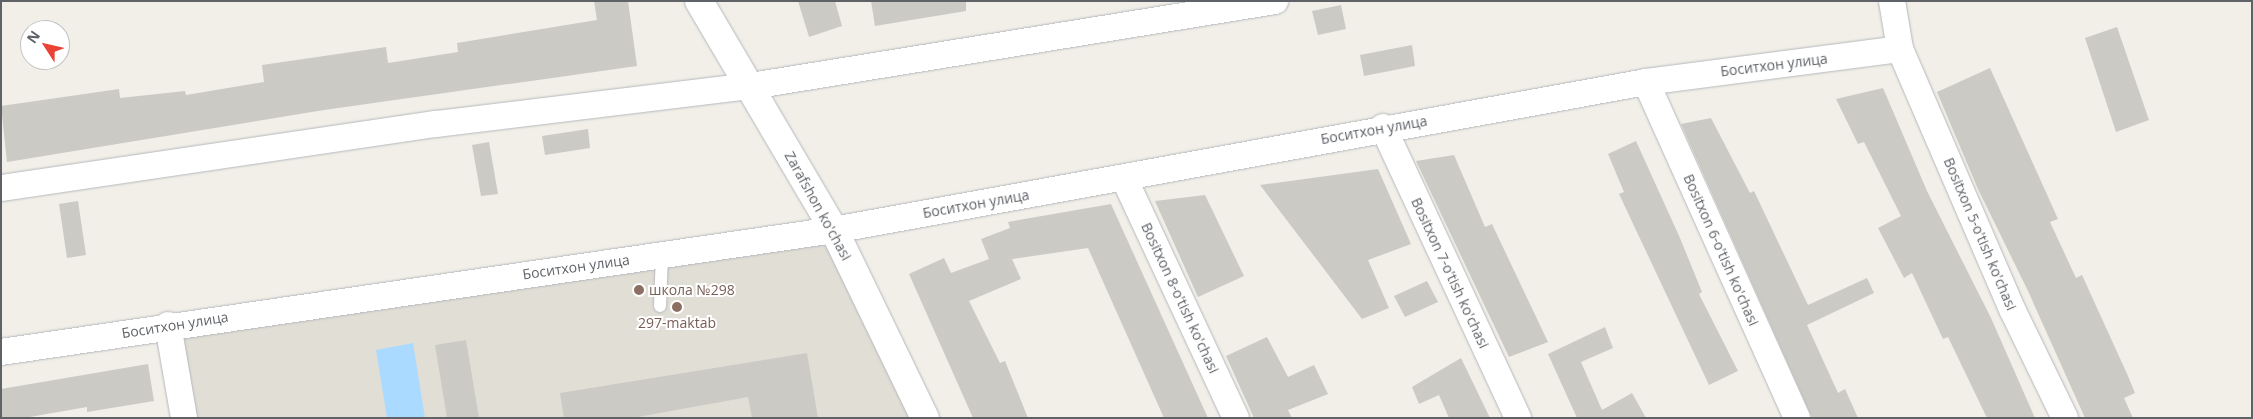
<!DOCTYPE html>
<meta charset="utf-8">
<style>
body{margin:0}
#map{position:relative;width:2253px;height:419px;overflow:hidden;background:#f1efe8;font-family:"Open Sans",sans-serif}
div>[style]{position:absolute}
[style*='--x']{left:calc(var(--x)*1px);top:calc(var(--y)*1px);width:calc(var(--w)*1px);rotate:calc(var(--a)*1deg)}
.education>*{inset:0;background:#e1ded6}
.water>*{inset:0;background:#aadaff}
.building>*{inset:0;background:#cccac5}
.roads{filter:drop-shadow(0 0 1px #b5b8bc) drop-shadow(0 0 1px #b5b8bc)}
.lane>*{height:12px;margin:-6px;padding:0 6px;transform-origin:6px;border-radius:6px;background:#fff}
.street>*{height:26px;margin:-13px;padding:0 13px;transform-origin:13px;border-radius:13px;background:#fff}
.secondary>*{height:28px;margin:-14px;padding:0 14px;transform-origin:14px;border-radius:14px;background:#fff}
.dots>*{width:14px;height:14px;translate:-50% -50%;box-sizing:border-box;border:2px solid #fff;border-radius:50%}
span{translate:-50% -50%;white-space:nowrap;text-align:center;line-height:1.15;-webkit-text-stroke:4px #fff;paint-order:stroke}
.street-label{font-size:14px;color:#5f6368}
.education-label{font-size:14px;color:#785e54}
.left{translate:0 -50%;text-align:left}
.frame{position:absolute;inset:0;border:2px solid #5f6368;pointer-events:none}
.north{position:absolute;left:20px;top:20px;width:50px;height:50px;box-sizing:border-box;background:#fff;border:1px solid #bfc1c3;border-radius:50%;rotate:305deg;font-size:14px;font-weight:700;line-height:20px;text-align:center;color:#5f6368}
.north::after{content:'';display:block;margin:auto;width:18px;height:22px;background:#ea4335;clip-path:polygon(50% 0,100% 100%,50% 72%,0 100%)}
</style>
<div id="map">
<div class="education">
<i style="clip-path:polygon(834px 230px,925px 418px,184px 418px,168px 325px)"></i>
</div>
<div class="water">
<i style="clip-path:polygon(413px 343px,425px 418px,387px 418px,376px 350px)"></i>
</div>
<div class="building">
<i style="clip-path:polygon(594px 1px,628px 1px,637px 66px,324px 110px,7px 162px,1px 106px,119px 89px,120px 98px,185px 91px,186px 95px,264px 82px,262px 65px,386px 47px,388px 63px,458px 52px,457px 43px,597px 20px)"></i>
<i style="clip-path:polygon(798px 1px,835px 1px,842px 26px,809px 37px)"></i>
<i style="clip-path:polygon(871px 1px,966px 1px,966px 11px,875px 26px)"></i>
<i style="clip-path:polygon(1341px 5px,1346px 29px,1318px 35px,1312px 11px)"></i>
<i style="clip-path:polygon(2117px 27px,2149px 120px,2116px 132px,2085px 38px)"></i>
<i style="clip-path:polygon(1412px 45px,1415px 66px,1364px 76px,1360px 55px)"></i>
<i style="clip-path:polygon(1990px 68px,2058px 219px,2050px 222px,2076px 278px,2082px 275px,2128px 376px,2135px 393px,2124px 398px,2133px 418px,2085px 418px,2028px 291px,1978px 189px,1937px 92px)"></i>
<i style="clip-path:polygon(1883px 88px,1927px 191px,1991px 318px,2035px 418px,1987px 418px,1948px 337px,1943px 339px,1912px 273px,1904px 278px,1878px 228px,1901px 216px,1864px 142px,1858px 144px,1836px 99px)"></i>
<i style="clip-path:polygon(1711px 118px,1750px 193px,1754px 191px,1808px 305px,1867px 278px,1874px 293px,1807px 325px,1838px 393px,1845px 389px,1858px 418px,1812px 418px,1681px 124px)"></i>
<i style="clip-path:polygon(588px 129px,590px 148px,545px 155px,542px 136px)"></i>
<i style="clip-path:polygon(1636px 141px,1680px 238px,1702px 292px,1699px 294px,1738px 371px,1709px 385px,1619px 194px,1624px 192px,1608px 154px)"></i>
<i style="clip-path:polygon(489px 142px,498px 194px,481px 196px,472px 145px)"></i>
<i style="clip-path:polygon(1454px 155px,1485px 227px,1492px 224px,1548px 342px,1509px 357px,1416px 161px)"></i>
<i style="clip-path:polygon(1378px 169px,1411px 244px,1368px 260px,1389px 308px,1362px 319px,1260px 185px)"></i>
<i style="clip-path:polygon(1205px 195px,1244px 276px,1198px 297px,1155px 201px)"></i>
<i style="clip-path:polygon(78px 201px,86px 255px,67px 258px,59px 204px)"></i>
<i style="clip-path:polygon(1111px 204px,1208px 418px,1164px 418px,1088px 248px,1012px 259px,1021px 279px,969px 301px,1000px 363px,1005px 361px,1028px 418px,973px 418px,909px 274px,944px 258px,951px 273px,989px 259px,981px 239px,1010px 228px,1008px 222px)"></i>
<i style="clip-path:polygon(1427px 281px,1438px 302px,1405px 317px,1394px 296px)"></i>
<i style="clip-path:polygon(1605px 327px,1613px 348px,1581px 362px,1602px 410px,1632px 393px,1646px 418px,1577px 418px,1548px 354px)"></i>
<i style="clip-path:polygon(1267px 337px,1288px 377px,1314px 365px,1328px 394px,1288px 410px,1292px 418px,1254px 418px,1226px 356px)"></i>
<i style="clip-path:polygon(466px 340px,479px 418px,447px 418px,435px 345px)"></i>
<i style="clip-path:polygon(807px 353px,818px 418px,752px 418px,748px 397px,632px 418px,564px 418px,560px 393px)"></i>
<i style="clip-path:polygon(1461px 358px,1490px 418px,1449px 418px,1439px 395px,1419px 404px,1412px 387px)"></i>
<i style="clip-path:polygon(148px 364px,154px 401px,87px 412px,87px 407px,24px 418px,1px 418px,1px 389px)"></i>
</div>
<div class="roads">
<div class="lane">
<i style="--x:660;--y:306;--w:51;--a:-87.8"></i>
</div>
<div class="street">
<i style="--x:1892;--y:1;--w:49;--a:80.5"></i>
<i style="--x:1900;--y:49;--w:285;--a:66.7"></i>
<i style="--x:2013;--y:311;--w:119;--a:64.1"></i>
<i style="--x:1646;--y:82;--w:368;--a:65.8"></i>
<i style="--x:1383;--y:127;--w:321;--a:65.1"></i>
<i style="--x:1124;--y:178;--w:265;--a:65"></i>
<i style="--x:1;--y:188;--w:440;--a:-8.4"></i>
<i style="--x:436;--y:124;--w:317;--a:-6.9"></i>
<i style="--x:751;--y:86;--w:531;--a:-9.21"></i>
<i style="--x:168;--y:325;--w:94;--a:80.2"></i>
<i style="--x:1;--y:352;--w:842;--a:-8.33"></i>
<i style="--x:834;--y:230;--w:825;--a:-10.33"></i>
<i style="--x:1646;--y:82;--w:256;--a:-7.4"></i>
</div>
<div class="secondary">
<i style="--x:699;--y:1;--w:266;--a:59.5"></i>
<i style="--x:834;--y:230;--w:209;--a:64.2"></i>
</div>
</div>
<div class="dots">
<i style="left:639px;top:290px;background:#8d6e63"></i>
<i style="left:677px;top:307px;background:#8d6e63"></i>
</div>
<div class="street-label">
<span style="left:1774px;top:65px;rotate:-7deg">Боситхон улица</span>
<span style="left:1374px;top:130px;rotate:-10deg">Боситхон улица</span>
<span style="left:976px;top:204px;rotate:-10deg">Боситхон улица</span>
<span style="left:818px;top:206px;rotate:61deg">Zarafshon ko'chasi</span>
<span style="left:1980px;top:234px;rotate:67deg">Bositxon 5-o'tish ko'chasi</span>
<span style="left:1721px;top:250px;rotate:66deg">Bositxon 6-o'tish ko'chasi</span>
<span style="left:576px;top:267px;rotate:-8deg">Боситхон улица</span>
<span style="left:1450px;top:273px;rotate:65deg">Bositxon 7-o'tish ko'chasi</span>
<span style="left:1180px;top:298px;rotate:65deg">Bositxon 8-o'tish ko'chasi</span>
<span style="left:175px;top:325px;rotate:-9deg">Боситхон улица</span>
</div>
<div class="education-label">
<span class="left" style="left:649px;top:290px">школа №298</span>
<span style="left:677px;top:323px">297-maktab</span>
</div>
<div class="frame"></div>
<div class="north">N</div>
</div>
